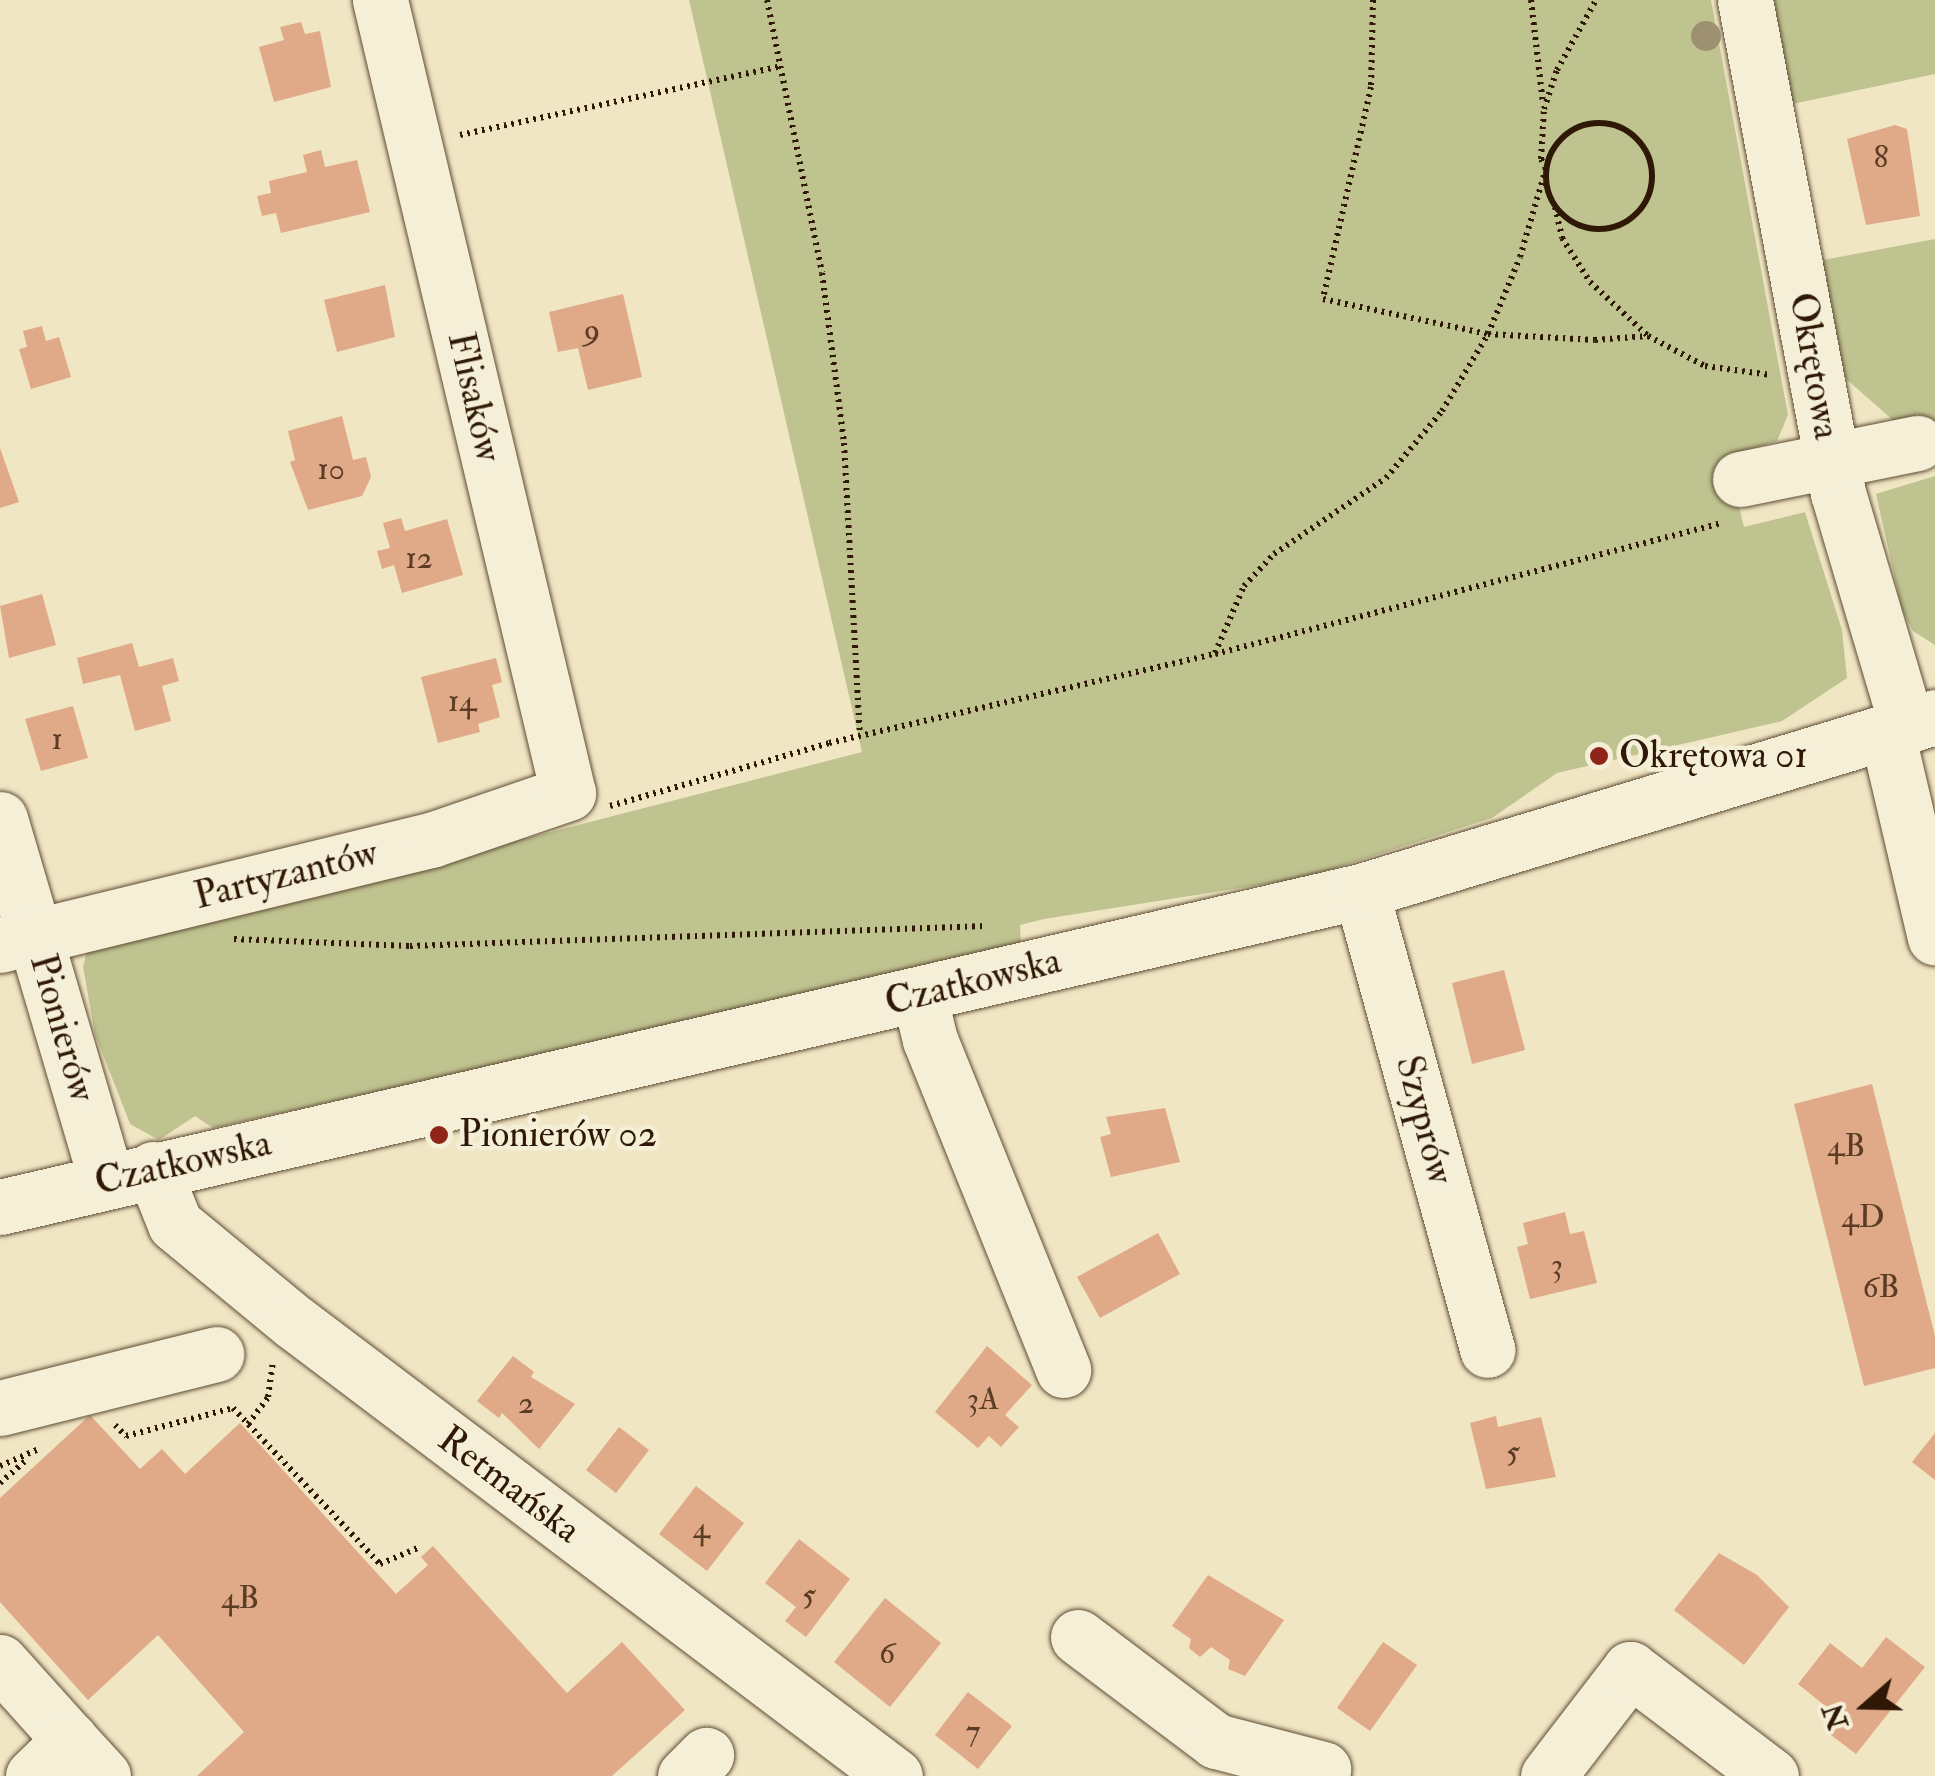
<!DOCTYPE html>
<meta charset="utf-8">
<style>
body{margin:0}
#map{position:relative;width:1935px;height:1776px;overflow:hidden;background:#f0e6c3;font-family:"IM FELL Double Pica",serif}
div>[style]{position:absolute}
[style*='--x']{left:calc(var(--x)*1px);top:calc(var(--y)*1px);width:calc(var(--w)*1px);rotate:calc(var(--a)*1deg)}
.green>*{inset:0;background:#bfc390}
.building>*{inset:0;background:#e0a987}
.path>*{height:6px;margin-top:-3px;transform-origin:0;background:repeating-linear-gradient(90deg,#2f1906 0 2.5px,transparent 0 7.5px)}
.path>.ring{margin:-3px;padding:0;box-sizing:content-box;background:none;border:6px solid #2f1906;border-radius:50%}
.roads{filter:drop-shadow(0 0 2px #5f4c35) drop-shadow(0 0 2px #5f4c35)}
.minor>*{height:55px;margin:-27.5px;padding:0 27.5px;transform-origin:27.5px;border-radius:27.5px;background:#f5efd8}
.trees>*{width:30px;height:30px;margin:-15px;border-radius:50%;background:#9e9172}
.dots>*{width:28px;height:28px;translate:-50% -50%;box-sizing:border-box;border:5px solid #f5efd8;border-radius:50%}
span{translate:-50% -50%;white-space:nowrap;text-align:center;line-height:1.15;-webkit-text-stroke:9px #f5efd8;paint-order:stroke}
.number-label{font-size:32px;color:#5b3d26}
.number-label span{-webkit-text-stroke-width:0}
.street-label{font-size:38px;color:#2f1906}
.poi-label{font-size:38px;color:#2f1906}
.left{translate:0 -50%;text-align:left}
.north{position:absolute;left:1815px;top:1656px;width:100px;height:100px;-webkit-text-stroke:8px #f5efd8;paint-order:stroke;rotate:250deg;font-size:28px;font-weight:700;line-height:40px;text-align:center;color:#2f1906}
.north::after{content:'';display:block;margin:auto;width:35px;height:45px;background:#2f1906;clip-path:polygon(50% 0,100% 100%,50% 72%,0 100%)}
</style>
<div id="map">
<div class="green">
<i style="clip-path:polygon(689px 0,1711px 0,1788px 415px,1777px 441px,1727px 456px,1744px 527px,1805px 512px,1842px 630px,1847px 678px,1782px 721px,1557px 773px,1492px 818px,1304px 878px,1044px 919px,1020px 925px,1021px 947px,213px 1128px,195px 1116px,159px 1140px,130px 1124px,95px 1034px,83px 967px,87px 951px,862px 752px)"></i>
<i style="clip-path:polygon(1771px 0,1935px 0,1935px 74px,1792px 104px)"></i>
<i style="clip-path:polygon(1935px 239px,1935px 457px,1845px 378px,1830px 352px,1818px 261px)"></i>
<i style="clip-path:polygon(1935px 476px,1935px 645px,1913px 631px,1902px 610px,1876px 494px)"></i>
</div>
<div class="building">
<i style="clip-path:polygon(301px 22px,305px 34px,320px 31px,331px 87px,274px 102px,259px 47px,284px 40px,280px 27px)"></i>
<i style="clip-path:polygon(1895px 125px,1907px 129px,1920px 216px,1866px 225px,1847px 139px)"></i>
<i style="clip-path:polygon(321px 150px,325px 167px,357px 160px,370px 212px,281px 233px,276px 213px,262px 216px,257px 196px,271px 193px,269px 181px,307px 172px,303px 155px)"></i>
<i style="clip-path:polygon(385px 285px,395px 337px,337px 352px,324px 300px)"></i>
<i style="clip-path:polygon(623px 294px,642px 377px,588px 390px,578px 348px,558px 352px,549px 312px)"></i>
<i style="clip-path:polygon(42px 326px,46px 341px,59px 337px,71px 377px,31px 389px,19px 349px,27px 347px,23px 331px)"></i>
<i style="clip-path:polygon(342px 416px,353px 460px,366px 457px,371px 477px,362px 496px,308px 510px,290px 462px,295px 460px,288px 431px)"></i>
<i style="clip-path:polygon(0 448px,19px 502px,0 508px)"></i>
<i style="clip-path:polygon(401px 518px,405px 531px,447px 519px,463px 575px,402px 593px,394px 565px,382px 569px,377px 551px,390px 548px,383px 523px)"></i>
<i style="clip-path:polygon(42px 594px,56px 645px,9px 658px,0 606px)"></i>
<i style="clip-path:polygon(132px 643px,139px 667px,173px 658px,179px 681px,162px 686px,171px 721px,135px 731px,120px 675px,83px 684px,77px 658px)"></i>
<i style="clip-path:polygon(496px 658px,502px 682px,492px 685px,500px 717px,478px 724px,480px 732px,438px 743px,421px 677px)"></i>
<i style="clip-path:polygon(73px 706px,88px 758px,41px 771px,25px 719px)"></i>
<i style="clip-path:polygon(1504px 970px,1525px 1050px,1472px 1064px,1452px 983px)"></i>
<i style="clip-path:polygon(1872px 1084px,1935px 1336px,1935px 1368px,1864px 1386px,1794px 1104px)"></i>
<i style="clip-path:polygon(1165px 1108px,1180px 1162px,1111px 1177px,1100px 1137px,1111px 1134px,1106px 1117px)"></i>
<i style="clip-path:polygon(1565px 1212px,1570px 1234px,1584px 1231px,1597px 1283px,1530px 1299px,1517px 1247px,1528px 1244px,1523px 1223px)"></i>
<i style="clip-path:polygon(1158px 1233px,1180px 1274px,1100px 1318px,1077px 1277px)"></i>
<i style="clip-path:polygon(987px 1346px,1032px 1385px,1005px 1415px,1019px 1427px,1001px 1447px,989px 1436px,978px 1448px,935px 1412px)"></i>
<i style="clip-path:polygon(513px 1356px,534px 1372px,531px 1377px,575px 1404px,539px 1449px,502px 1413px,499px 1418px,477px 1401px)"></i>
<i style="clip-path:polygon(90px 1415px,140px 1469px,162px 1449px,185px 1474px,240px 1423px,396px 1594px,428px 1565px,421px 1557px,433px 1546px,567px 1693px,622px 1642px,685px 1710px,612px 1776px,197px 1776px,244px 1732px,158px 1635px,88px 1700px,0 1602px,0 1498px)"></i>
<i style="clip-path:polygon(1496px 1416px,1498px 1427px,1541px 1417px,1556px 1477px,1486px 1489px,1470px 1423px)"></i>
<i style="clip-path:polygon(619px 1427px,649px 1450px,616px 1493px,586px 1470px)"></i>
<i style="clip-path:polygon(1935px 1433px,1935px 1480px,1912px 1462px)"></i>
<i style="clip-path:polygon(696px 1486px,744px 1523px,707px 1571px,659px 1534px)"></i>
<i style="clip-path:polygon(799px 1539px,850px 1579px,806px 1637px,785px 1621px,796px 1607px,765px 1583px)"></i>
<i style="clip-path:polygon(1719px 1553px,1757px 1575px,1789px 1607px,1744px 1665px,1674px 1610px)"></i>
<i style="clip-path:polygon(1208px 1575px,1284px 1620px,1245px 1676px,1228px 1669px,1230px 1660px,1211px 1647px,1200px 1657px,1189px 1648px,1191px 1639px,1172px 1626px)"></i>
<i style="clip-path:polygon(885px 1598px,941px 1643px,890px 1707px,834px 1662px)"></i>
<i style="clip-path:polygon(1886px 1637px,1925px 1667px,1856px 1754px,1827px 1732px,1839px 1717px,1798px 1684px,1830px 1643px,1862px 1668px)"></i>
<i style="clip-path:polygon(1383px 1642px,1417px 1665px,1370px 1731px,1337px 1708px)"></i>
<i style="clip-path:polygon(968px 1692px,1012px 1726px,978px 1769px,935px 1735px)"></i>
</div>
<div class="path">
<i style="--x:767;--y:0;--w:278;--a:78.6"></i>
<i style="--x:822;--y:273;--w:171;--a:82.6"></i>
<i style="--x:844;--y:443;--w:292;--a:86.9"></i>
<i style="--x:1373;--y:0;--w:87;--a:91.3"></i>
<i style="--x:1371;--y:87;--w:217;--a:102.8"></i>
<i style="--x:1323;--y:299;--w:169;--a:12"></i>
<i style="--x:1488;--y:334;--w:107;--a:3.2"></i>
<i style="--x:1595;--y:340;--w:53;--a:-4.3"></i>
<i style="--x:1648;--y:336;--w:64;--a:27.8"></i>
<i style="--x:1705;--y:366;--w:67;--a:7.8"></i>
<i style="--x:1531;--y:0;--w:104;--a:83.4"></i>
<i class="ring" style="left:1546px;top:123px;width:100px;height:100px"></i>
<i style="--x:460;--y:135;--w:328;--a:-12.1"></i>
<i style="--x:1555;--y:207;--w:32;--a:77"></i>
<i style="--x:1562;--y:238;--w:52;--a:57.5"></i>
<i style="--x:1590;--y:282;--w:78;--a:42.9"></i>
<i style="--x:1215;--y:653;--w:73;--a:-66.6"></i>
<i style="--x:1244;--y:586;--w:44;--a:-46.8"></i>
<i style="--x:1274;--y:554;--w:135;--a:-34.2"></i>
<i style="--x:1386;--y:478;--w:87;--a:-50.1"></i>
<i style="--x:1442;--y:411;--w:90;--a:-59.1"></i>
<i style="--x:1488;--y:334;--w:83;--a:-67.4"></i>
<i style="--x:1520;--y:257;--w:93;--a:-73.7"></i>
<i style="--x:1546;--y:168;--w:10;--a:-119"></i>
<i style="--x:1541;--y:159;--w:50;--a:-86.6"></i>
<i style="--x:1544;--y:109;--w:41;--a:-71.6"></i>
<i style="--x:1557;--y:70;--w:80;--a:-60.9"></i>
<i style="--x:610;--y:806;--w:228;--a:-16"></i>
<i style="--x:829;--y:743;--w:396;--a:-13"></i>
<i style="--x:1215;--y:654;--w:524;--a:-14.49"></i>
<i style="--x:234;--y:939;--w:176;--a:2.3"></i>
<i style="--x:410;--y:946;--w:576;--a:-1.99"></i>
<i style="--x:248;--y:1424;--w:34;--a:-53"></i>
<i style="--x:268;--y:1397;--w:34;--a:-82"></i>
<i style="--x:115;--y:1425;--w:16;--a:45"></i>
<i style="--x:126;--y:1436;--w:111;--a:-14.7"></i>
<i style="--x:233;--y:1408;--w:214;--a:46.7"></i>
<i style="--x:380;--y:1564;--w:43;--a:-23"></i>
<i style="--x:0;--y:1466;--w:43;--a:-23.6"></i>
<i style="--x:0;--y:1483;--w:33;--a:-41"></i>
</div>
<div class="roads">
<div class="minor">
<i style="--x:1745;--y:0;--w:502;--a:79.32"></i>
<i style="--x:1838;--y:493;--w:243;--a:73.5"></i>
<i style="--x:1740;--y:479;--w:181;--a:-11.5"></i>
<i style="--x:1887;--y:733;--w:210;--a:76.8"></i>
<i style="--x:0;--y:819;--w:376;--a:73.6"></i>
<i style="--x:1361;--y:891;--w:476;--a:74.6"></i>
<i style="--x:0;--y:945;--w:444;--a:-13.7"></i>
<i style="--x:431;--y:840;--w:145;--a:-18.9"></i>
<i style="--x:568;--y:793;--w:815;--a:-103.34"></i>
<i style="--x:919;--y:995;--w:46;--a:76.3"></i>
<i style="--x:930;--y:1040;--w:356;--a:68"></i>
<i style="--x:153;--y:1169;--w:59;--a:68.2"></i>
<i style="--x:175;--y:1224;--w:154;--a:39.5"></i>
<i style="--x:294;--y:1322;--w:753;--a:37.07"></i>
<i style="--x:0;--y:1207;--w:1397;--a:-13.07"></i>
<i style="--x:1361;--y:891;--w:600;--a:-16.86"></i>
<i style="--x:0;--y:1408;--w:223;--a:-14"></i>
<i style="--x:1078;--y:1637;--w:173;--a:37"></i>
<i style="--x:1216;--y:1741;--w:111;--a:14.7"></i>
<i style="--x:0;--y:1662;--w:105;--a:48.1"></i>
<i style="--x:33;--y:1776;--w:52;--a:-44.2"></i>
<i style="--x:70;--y:1740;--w:49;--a:47.5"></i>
<i style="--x:685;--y:1776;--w:30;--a:-45"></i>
<i style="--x:1548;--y:1776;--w:135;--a:-52.5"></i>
<i style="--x:1630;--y:1669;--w:177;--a:37.2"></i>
</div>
</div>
<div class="trees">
<i style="left:1706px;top:36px"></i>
</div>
<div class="dots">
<i style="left:1599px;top:756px;background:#8f2418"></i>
<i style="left:439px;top:1135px;background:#8f2418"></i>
</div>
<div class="number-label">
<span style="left:1881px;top:157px">8</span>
<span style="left:592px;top:330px">9</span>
<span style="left:331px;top:469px">10</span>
<span style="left:419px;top:558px">12</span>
<span style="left:462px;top:701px">14</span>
<span style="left:57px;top:739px">1</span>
<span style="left:1846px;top:1146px">4B</span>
<span style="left:1863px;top:1217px">4D</span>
<span style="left:1557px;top:1265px">3</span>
<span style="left:1881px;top:1287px">6B</span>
<span style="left:983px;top:1399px">3A</span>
<span style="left:526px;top:1403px">2</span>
<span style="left:1513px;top:1452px">5</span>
<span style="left:701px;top:1528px">4</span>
<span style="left:809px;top:1595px">5</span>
<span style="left:240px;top:1598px">4B</span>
<span style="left:887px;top:1653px">6</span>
<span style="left:973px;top:1731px">7</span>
</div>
<div class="street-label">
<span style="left:1814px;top:366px;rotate:80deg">Okrętowa</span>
<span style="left:474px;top:397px;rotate:77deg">Flisaków</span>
<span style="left:286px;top:875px;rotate:-14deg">Partyzantów</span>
<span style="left:973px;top:982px;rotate:-14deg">Czatkowska</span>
<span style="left:62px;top:1028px;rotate:74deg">Pionierów</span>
<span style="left:1424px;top:1120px;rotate:75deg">Szyprów</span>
<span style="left:183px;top:1163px;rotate:-13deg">Czatkowska</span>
<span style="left:509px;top:1485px;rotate:37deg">Retmańska</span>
</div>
<div class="poi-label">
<span class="left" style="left:1619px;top:756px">Okrętowa 01</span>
<span class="left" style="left:459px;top:1135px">Pionierów 02</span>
</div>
<div class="north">N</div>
</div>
